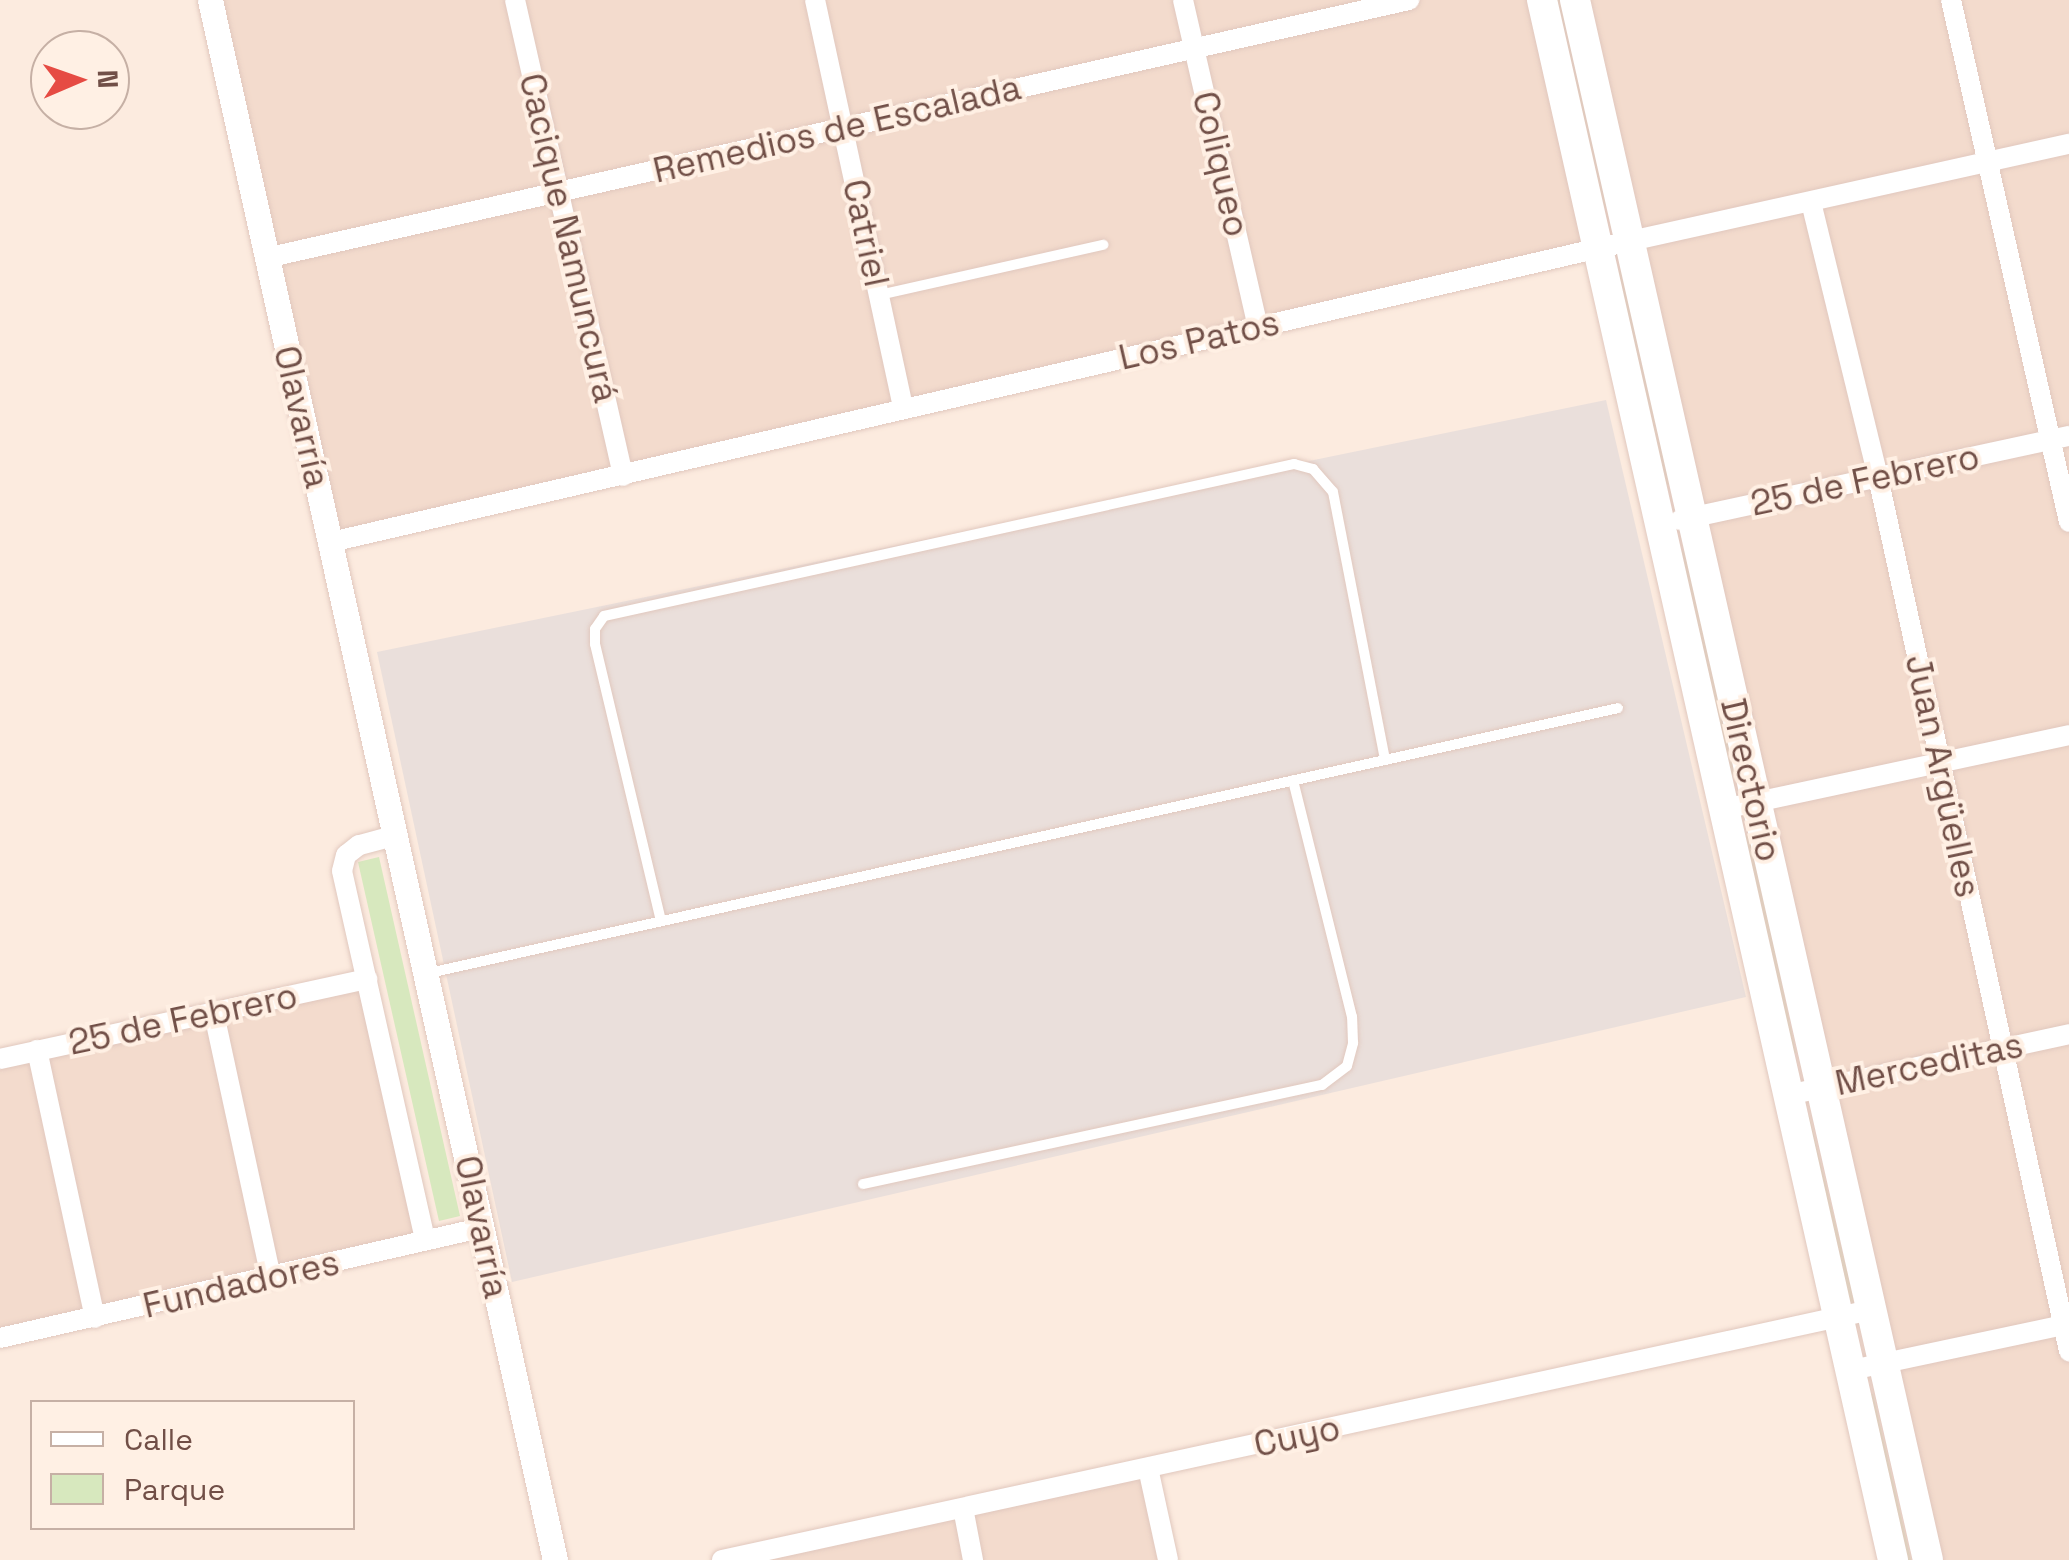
<!DOCTYPE html>
<meta charset="utf-8">
<style>
body{margin:0}
#map{position:relative;width:2069px;height:1560px;overflow:hidden;background:#fcebdf;font-family:"Space Grotesk",sans-serif}
div>[style]{position:absolute}
[style*='--x']{left:calc(var(--x)*1px);top:calc(var(--y)*1px);width:calc(var(--w)*1px);rotate:calc(var(--a)*1deg)}
.residential>*{inset:0;background:#f3dbcd}
.industrial>*{inset:0;background:#eadfdb}
.green>*{inset:0;background:#d7e8be}
.roads{filter:drop-shadow(0 0 2px #e1c8be) drop-shadow(0 0 2px #e1c8be)}
.service>*{height:10px;margin:-5px;padding:0 5px;transform-origin:5px;border-radius:5px;background:#fff}
.minor>*{height:20px;margin:-10px;padding:0 10px;transform-origin:10px;border-radius:10px;background:#fff}
.tertiary>*{height:25px;margin:-12.5px;padding:0 12.5px;transform-origin:12.5px;border-radius:12.5px;background:#fff}
.secondary>*{height:30px;margin:-15px;padding:0 15px;transform-origin:15px;border-radius:15px;background:#fff}
span{translate:-50% -50%;white-space:nowrap;text-align:center;line-height:1.15;-webkit-text-stroke:8px #fff0e4;paint-order:stroke}
.street-label{font-size:35px;color:#714f47}
.legend{position:absolute;left:30px;top:1400px;width:325px;height:130px;box-sizing:border-box;background:#fff0e4;border:2px solid #c6b0a5;margin:0;padding:12px 18px;list-style:none;font-size:30px;color:#714f47}
.legend li{display:flex;align-items:center;gap:20px;height:50px}
.legend b{width:50px;border:2px solid #c6b0a5}
.north{position:absolute;left:30px;top:30px;width:100px;height:100px;box-sizing:border-box;background:#fff0e4;border:2px solid #c6b0a5;border-radius:50%;rotate:88deg;font-size:28px;font-weight:700;line-height:40px;text-align:center;color:#714f47}
.north::after{content:'';display:block;margin:auto;width:35px;height:45px;background:#e64b43;clip-path:polygon(50% 0,100% 100%,50% 72%,0 100%)}
</style>
<div id="map">
<div class="residential">
<i style="clip-path:polygon(210px 0,2069px 0,2069px 1560px,1928px 1560px,1630px 241px,331px 542px)"></i>
<i style="clip-path:polygon(367px 979px,425px 1240px,0 1338px,0 1059px)"></i>
<i style="clip-path:polygon(1148px 1468px,1168px 1560px,722px 1560px)"></i>
</div>
<div class="industrial">
<i style="clip-path:polygon(1606px 400px,1746px 997px,512px 1282px,377px 652px)"></i>
</div>
<div class="green">
<i style="clip-path:polygon(1555px 0,1562px 0,1608px 206px,1601px 208px)"></i>
<i style="clip-path:polygon(1622px 270px,1670px 484px,1663px 486px,1615px 272px)"></i>
<i style="clip-path:polygon(1685px 550px,1739px 773px,1732px 775px,1678px 552px)"></i>
<i style="clip-path:polygon(1751px 835px,1796px 1053px,1789px 1054px,1744px 836px)"></i>
<i style="clip-path:polygon(379px 857px,460px 1216px,439px 1221px,358px 862px)"></i>
<i style="clip-path:polygon(1809px 1115px,1855px 1304px,1848px 1305px,1802px 1116px)"></i>
<i style="clip-path:polygon(1873px 1394px,1911px 1560px,1903px 1560px,1866px 1396px)"></i>
</div>
<div class="roads">
<div class="service">
<i style="--x:879;--y:295;--w:230;--a:-12.6"></i>
<i style="--x:661;--y:921;--w:285;--a:-103.4"></i>
<i style="--x:595;--y:644;--w:15;--a:-90"></i>
<i style="--x:595;--y:629;--w:16;--a:-55"></i>
<i style="--x:604;--y:616;--w:707;--a:-12.42"></i>
<i style="--x:1294;--y:464;--w:20;--a:15"></i>
<i style="--x:1313;--y:469;--w:30;--a:49"></i>
<i style="--x:1333;--y:492;--w:273;--a:79"></i>
<i style="--x:429;--y:973;--w:1218;--a:-12.56"></i>
<i style="--x:863;--y:1184;--w:470;--a:-12.2"></i>
<i style="--x:1322;--y:1085;--w:31;--a:-37"></i>
<i style="--x:1347;--y:1066;--w:24;--a:-75"></i>
<i style="--x:1353;--y:1043;--w:26;--a:-92"></i>
<i style="--x:1352;--y:1017;--w:244;--a:-104"></i>
</div>
<div class="minor">
<i style="--x:515;--y:0;--w:488;--a:77.2"></i>
<i style="--x:815;--y:0;--w:416;--a:77.8"></i>
<i style="--x:1183;--y:0;--w:335;--a:77.1"></i>
<i style="--x:1951;--y:0;--w:535;--a:77.26"></i>
<i style="--x:1811;--y:202;--w:283;--a:76.3"></i>
<i style="--x:1878;--y:477;--w:895;--a:77.67"></i>
<i style="--x:266;--y:258;--w:1172;--a:-12.72"></i>
<i style="--x:1680;--y:520;--w:398;--a:-12.2"></i>
<i style="--x:331;--y:542;--w:1333;--a:-13.05"></i>
<i style="--x:1630;--y:241;--w:450;--a:-12.5"></i>
<i style="--x:1724;--y:809;--w:353;--a:-12.1"></i>
<i style="--x:397;--y:835;--w:39;--a:165"></i>
<i style="--x:359;--y:845;--w:16;--a:142"></i>
<i style="--x:346;--y:855;--w:16;--a:104"></i>
<i style="--x:342;--y:871;--w:378;--a:77.3"></i>
<i style="--x:214;--y:1014;--w:270;--a:77.8"></i>
<i style="--x:37;--y:1050;--w:274;--a:77.8"></i>
<i style="--x:0;--y:1059;--w:376;--a:-12.3"></i>
<i style="--x:1788;--y:1095;--w:288;--a:-12.2"></i>
<i style="--x:0;--y:1338;--w:494;--a:-12.9"></i>
<i style="--x:1852;--y:1370;--w:222;--a:-12"></i>
<i style="--x:1148;--y:1468;--w:94;--a:77.7"></i>
<i style="--x:963;--y:1508;--w:53;--a:79.1"></i>
<i style="--x:722;--y:1560;--w:1176;--a:-12.28"></i>
</div>
<div class="tertiary">
<i style="--x:210;--y:0;--w:1598;--a:77.53"></i>
</div>
<div class="secondary">
<i style="--x:1542;--y:0;--w:1599;--a:77.32"></i>
<i style="--x:1575;--y:0;--w:1599;--a:77.25"></i>
</div>
</div>
<div class="street-label">
<span style="left:837px;top:129px;rotate:-13deg">Remedios de Escalada</span>
<span style="left:1221px;top:164px;rotate:77deg">Coliqueo</span>
<span style="left:866px;top:233px;rotate:78deg">Catriel</span>
<span style="left:569px;top:238px;rotate:77deg">Cacique Namuncurá</span>
<span style="left:1199px;top:340px;rotate:-13deg">Los Patos</span>
<span style="left:302px;top:417px;rotate:77deg">Olavarría</span>
<span style="left:1865px;top:480px;rotate:-12deg">25 de Febrero</span>
<span style="left:1943px;top:776px;rotate:78deg">Juan Argüelles</span>
<span style="left:1751px;top:780px;rotate:77deg">Directorio</span>
<span style="left:183px;top:1019px;rotate:-12deg">25 de Febrero</span>
<span style="left:1929px;top:1064px;rotate:-12deg">Merceditas</span>
<span style="left:482px;top:1227px;rotate:78deg">Olavarría</span>
<span style="left:241px;top:1284px;rotate:-13deg">Fundadores</span>
<span style="left:1297px;top:1436px;rotate:-12deg">Cuyo</span>
</div>
<ul class="legend">
<li><b style="height:12px;background:#fff"></b>Calle</li>
<li><b style="height:28px;background:#d7e8be"></b>Parque</li>
</ul>
<div class="north">N</div>
</div>
